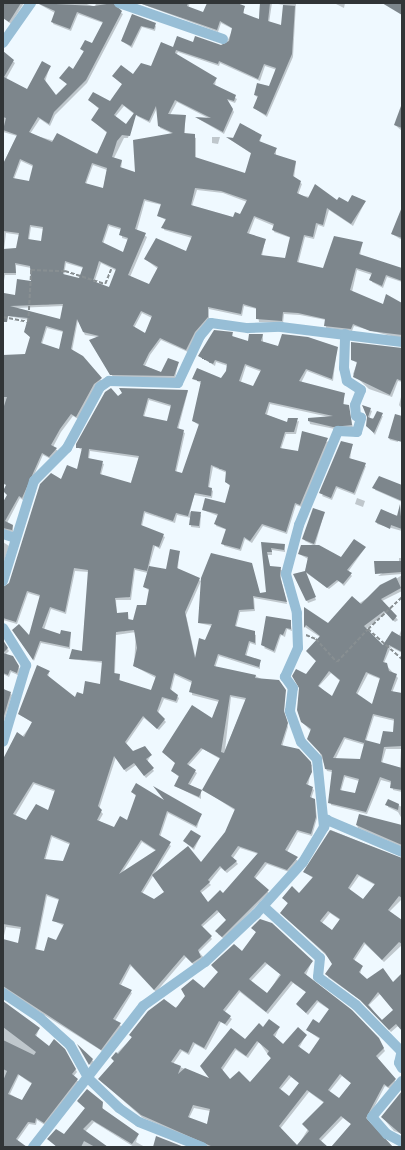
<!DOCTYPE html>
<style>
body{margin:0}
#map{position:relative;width:405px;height:1150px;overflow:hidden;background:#eff9ff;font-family:Jost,sans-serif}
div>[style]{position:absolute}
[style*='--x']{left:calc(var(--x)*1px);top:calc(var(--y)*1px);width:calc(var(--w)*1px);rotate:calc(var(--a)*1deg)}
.shadow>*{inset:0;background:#0003}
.building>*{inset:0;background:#7d868c}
.path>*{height:1.5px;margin-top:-0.75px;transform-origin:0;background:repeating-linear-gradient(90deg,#888f92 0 4px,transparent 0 6px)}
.minor>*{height:10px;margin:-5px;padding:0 5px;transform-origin:5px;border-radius:5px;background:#97bed6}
span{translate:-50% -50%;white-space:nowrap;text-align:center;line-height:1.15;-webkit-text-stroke:4px #eff9ff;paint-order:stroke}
.frame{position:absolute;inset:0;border:4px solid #313537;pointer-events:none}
</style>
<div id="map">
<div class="shadow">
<i style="clip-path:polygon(3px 3px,24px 3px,11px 24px,3px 18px)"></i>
<i style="clip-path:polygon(evenodd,37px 3px,84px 3px,95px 7px,96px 3px,114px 3px,115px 9px,123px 14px,87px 83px,55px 115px,50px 126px,40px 119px,30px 134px,100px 154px,107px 133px,92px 120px,99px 109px,89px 100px,111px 102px,123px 85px,113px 76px,133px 76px,152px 67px,174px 48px,193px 43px,225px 46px,233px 29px,221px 23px,218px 32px,139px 3px,190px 3px,188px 8px,203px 14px,208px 3px,234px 3px,244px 7px,244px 15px,259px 20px,260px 3px,296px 3px,293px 57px,267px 117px,254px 108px,258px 98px,255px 95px,270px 87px,277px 70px,265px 66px,260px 81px,220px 63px,219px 66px,178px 52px,176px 55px,216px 79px,215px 86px,237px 99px,235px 103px,227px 100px,234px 112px,224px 134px,197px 118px,210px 119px,177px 102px,170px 115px,185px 116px,185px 134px,196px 138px,196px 158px,245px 174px,252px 154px,228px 138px,261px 136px,260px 142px,276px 149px,276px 156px,296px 162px,294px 178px,302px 184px,298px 195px,348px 203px,365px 202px,353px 226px,329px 210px,324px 227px,318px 225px,314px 239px,305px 237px,298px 264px,324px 269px,362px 243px,360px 256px,402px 269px,402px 282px,387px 277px,383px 288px,372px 282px,372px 275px,357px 270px,352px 292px,383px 305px,402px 303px,402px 339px,354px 326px,352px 331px,326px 328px,326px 320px,300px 315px,284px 314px,283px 323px,259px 322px,257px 309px,244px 306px,242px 316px,209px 309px,209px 320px,188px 352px,161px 340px,150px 355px,145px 366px,162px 373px,178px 363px,175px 379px,113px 377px,91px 341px,98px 337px,85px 335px,78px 320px,72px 351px,102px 381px,78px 419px,73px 416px,61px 432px,53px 447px,58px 451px,51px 459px,43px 455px,23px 500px,20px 498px,7px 523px,13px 526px,13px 532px,3px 530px,3px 504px,17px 479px,10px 475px,3px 487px,3px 356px,25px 356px,31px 338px,25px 332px,29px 320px,3px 315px,3px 294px,16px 296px,32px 282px,31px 268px,16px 265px,16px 275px,5px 275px,3px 286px,3px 164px,17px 136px,3px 132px,3px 53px,15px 63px,6px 79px,28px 90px,50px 66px,45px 82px,56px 97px,68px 85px,61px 78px,73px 71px,84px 52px,81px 49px,92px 44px,103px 23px,78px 14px,71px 31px,53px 24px,55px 13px,37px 3px,272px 3px,284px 5px,282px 26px,269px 23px,272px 3px,37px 3px,124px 106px,134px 114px,126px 125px,115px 117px,124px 106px,37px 3px,157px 108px,160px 128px,173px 134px,136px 174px,121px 169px,122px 161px,114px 158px,124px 138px,128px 138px,135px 116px,138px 113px,130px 138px,137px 116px,150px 123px,157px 108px,37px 3px,21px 161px,34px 167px,30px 182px,14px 179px,21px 161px,37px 3px,93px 165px,107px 170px,103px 190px,86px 184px,93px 165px,37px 3px,197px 190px,223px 193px,247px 202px,241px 216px,234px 218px,192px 206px,197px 190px,37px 3px,145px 201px,162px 205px,158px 216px,166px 220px,164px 230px,192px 238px,187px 252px,145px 259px,158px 269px,149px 285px,130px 277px,147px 237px,137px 230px,145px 201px,37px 3px,255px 218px,274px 226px,274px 232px,291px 238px,286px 259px,262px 256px,265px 240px,249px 234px,255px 218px,37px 3px,109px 226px,122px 230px,122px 238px,129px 240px,124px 253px,103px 244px,109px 226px,37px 3px,31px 227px,44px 229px,42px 242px,29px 240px,31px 227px,37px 3px,6px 233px,20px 235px,17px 249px,4px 250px,6px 233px,37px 3px,66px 263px,83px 268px,79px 280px,64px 275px,66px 263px,37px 3px,101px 263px,117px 271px,109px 288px,94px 283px,101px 263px,37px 3px,63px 306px,61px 320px,16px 308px,63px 306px,37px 3px,142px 313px,152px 318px,145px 334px,134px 328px,142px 313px,37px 3px,47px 328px,63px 332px,60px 350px,42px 344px,47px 328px)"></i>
<i style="clip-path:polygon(334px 3px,345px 3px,344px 8px)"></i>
<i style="clip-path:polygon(132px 16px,156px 26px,155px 31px,142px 27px,132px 48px,122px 41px)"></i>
<i style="clip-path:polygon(402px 118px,402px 131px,395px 125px)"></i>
<i style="clip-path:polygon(212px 137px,220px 137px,218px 144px,212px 143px)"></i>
<i style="clip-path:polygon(402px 208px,402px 240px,392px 234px)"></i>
<i style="clip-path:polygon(evenodd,232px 333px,233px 338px,249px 342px,250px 335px,263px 335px,263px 342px,279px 347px,337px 348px,333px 381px,307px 371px,301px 383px,344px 394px,344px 405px,349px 409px,353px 428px,335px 429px,310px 424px,309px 419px,329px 417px,270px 404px,267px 415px,288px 423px,299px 421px,296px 434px,286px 434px,281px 449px,298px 452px,329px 441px,302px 507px,296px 505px,287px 534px,263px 526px,252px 543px,245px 539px,241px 551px,224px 546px,227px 530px,216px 526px,218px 516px,203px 510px,226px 504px,230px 486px,226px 482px,227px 473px,213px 467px,209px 488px,213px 491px,212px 498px,194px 495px,190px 512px,201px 515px,200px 528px,191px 527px,191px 518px,177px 515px,175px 523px,145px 513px,142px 526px,165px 537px,160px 549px,155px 546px,149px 567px,167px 570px,179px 552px,178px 569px,201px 581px,186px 615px,196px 660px,212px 626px,199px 623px,251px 564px,260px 594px,267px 593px,262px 543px,285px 545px,285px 552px,272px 550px,272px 555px,267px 555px,270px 567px,282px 570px,281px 579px,287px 604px,254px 598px,255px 611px,240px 612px,236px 627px,256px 635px,256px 645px,250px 643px,246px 657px,260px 661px,260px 669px,219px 656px,215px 668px,255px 676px,285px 690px,284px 714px,288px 727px,282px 747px,312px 765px,308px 786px,314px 790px,311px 799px,315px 802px,317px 818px,312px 836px,298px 832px,287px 852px,298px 861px,289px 872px,267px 864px,255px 879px,269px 893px,224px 939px,218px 934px,227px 920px,219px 912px,202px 927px,212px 939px,199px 952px,204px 958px,194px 965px,186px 957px,156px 992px,131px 966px,121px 985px,132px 993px,115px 1021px,122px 1027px,102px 1051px,3px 989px,3px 761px,33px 723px,19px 714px,49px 672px,48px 678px,75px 698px,101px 685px,104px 663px,70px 659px,82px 652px,89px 572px,75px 571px,66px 614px,51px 609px,44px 630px,61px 635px,71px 632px,70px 649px,41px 643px,34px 661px,15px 633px,29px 637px,41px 597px,28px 593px,17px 624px,3px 620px,3px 587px,10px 584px,62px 480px,78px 470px,82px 450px,77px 447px,123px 393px,120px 389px,188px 391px,178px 430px,185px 433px,176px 473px,182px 475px,200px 426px,193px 421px,201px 383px,193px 379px,222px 379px,227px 371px,228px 366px,216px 362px,215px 366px,199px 356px,232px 333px,246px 366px,262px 372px,254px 388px,241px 382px,246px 366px,232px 333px,149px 400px,172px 407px,167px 422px,144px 417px,149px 400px,232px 333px,90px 451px,139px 458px,130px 485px,101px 475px,104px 464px,89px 459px,90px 451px,232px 333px,135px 570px,148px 573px,144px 587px,150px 591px,147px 606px,134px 621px,129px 620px,128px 613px,117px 614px,116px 600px,131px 600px,135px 570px,232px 333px,136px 632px,134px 666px,156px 678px,151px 691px,120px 682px,120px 675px,115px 674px,116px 635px,136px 632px,232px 333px,175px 675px,192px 683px,192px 695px,219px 702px,212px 719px,172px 771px,179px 777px,175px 786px,201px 799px,201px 791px,190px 785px,197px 773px,188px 766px,203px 749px,220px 759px,204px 790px,236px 811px,226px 833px,201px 864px,154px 874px,171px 846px,160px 837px,168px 813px,197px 828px,201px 814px,132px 792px,137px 797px,128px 821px,114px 828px,99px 821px,103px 814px,99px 809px,116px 757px,126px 772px,136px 765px,146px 778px,154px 771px,147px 762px,151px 755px,133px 752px,126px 744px,144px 718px,159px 730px,166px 722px,158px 713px,164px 699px,177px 703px,179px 698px,171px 691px,175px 675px,232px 333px,231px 697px,246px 700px,225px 750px,231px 697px,232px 333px,34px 784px,56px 792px,49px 811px,27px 821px,15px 816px,34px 784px,232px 333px,52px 837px,71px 845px,63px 862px,45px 861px,52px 837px,232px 333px,142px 842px,156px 851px,122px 873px,142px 842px,232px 333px,240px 848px,258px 854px,223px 895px,208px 903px,201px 893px,211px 885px,209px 883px,221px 868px,227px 873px,238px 864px,233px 858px,240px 848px,232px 333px,153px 876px,165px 892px,154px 900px,142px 894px,153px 876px,232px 333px,47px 896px,59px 900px,54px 921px,64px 926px,57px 942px,45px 953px,36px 950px,47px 896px,232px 333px,6px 927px,21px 929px,19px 944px,3px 940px,6px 927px)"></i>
<i style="clip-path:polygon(402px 349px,402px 382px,398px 381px,392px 397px,369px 389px,353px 374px,357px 363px,352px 360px)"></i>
<i style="clip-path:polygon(402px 393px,402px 409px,399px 405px)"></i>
<i style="clip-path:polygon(364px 407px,372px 411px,369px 419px,383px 416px,375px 435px,367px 425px,368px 417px)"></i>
<i style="clip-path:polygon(402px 417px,398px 442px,390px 440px,389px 438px)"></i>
<i style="clip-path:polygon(352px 445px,350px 460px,366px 466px,355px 495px,337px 488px,332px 500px,322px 496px)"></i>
<i style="clip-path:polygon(379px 477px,402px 486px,402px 502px,375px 490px)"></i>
<i style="clip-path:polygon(357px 498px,365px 501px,363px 507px,355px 504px)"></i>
<i style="clip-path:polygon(381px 510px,401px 517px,402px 512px,402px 531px,377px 524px)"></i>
<i style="clip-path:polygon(324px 513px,315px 546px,305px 541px,304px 539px)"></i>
<i style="clip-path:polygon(3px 542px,9px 546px,3px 565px)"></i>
<i style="clip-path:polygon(365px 548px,348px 572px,352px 576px,344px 586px,339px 581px,329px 589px,305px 572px,316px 600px,308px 603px,296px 574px,305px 572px,308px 559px,299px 554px,341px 558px)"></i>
<i style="clip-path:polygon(399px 558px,402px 558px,402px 574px,378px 576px,399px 562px)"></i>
<i style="clip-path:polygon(evenodd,402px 575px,402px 591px,382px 601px,398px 620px,395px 622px,386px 613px,366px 629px,383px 647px,399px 636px,402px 628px,402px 653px,391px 647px,384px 663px,398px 678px,392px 693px,402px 694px,402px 792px,393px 790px,392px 783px,381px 780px,367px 814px,331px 805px,332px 772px,327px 771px,311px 731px,302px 722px,306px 675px,317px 662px,307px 651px,320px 637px,305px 627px,305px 609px,328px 624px,402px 575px,331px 673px,340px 681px,332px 698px,319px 686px,331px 673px,402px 575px,368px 674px,380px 679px,373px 705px,357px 695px,368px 674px,402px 575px,374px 716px,395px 721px,394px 733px,381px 745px,366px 741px,374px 716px,402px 575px,345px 739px,365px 745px,361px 761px,335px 760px,345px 739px,402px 575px,386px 749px,401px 749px,400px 768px,382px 763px,386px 749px,402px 575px,345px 777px,359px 781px,356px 794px,341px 791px,345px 777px)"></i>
<i style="clip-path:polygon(290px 620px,292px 631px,287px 629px,285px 637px,281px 635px,275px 653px,264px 648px)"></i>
<i style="clip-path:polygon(3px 643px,9px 651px,5px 655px,12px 657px,20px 669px,18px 675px,11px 672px,9px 677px,3px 674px)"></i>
<i style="clip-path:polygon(3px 688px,12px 695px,3px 725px)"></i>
<i style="clip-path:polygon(388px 800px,402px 807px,402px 819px,398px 812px,388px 807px)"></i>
<i style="clip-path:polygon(357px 825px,402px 828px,402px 847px,358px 828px)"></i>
<i style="clip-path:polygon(evenodd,331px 830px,402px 859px,402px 899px,389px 912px,402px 921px,402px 945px,384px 962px,365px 944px,354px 961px,362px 967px,360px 974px,367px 981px,393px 983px,402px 974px,402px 1030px,398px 1026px,391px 1032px,363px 1002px,328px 977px,333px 964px,327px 956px,283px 915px,288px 904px,283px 898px,300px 894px,313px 878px,304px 872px,331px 830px,359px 876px,375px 885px,363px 901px,349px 890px,359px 876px,331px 830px,330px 913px,340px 920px,332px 931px,322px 923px,330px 913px,331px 830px,380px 994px,394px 1010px,381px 1021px,369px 1005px,380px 994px)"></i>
<i style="clip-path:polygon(200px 837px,194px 850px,184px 841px)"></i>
<i style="clip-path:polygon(evenodd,252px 928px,312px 961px,306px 975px,380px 1042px,385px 1051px,377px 1059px,396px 1082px,390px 1089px,385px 1086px,367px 1121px,393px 1147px,332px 1147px,351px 1124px,343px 1118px,321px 1141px,326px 1147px,210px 1147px,143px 1118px,101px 1081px,115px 1062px,112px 1058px,132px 1038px,130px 1035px,204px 990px,219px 973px,212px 966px,242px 953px,257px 933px,252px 928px,267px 964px,280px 974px,267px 995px,250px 982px,267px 964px,252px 928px,293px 983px,307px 993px,297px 1005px,308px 1015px,318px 1002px,330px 1010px,319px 1024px,307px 1030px,321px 1040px,309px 1056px,299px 1048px,306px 1035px,284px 1045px,275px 1037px,279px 1028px,263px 1028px,203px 1069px,211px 1080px,173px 1064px,182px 1051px,189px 1055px,195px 1044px,206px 1050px,221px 1022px,227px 1026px,232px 1019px,224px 1013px,240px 992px,268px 1014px,293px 983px,252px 928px,259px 1042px,271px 1059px,250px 1083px,230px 1081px,222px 1071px,236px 1050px,248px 1058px,259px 1042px,252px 928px,342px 1076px,352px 1084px,339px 1099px,329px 1092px,342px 1076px,252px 928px,291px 1077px,300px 1084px,289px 1097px,280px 1090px,291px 1077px,252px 928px,309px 1092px,324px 1103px,297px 1147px,280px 1129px,309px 1092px,252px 928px,194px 1108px,210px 1111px,207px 1125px,189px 1118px,194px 1108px)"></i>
<i style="clip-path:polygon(evenodd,3px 1002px,39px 1029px,36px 1037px,49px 1048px,64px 1050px,77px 1072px,73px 1077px,79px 1082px,45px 1125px,37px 1120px,36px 1125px,29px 1124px,17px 1141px,26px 1147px,3px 1147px,3px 1002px,19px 1075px,32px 1084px,22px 1101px,10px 1094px,19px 1075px)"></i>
<i style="clip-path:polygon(81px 1049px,94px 1062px,91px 1066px)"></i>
<i style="clip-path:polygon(402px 1092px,402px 1134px,394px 1131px,382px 1117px)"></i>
<i style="clip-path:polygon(78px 1102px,103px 1103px,103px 1110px,138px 1135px,136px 1142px,145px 1147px,134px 1147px,94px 1122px,85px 1132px,107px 1147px,57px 1147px,49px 1139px,64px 1135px,86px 1109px)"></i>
</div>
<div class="building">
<i style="clip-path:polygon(3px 3px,21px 3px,9px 22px,3px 18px)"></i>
<i style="clip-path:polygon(evenodd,37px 3px,94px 6px,113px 3px,122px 11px,86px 80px,54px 112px,49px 124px,38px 117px,29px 132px,52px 142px,57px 133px,97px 154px,107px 132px,91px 120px,99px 108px,88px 100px,93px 92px,110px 101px,122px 84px,112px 76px,121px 65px,133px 74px,141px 63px,151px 66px,161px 42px,173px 47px,177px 36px,193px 42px,195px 36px,221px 45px,229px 41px,232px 28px,220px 21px,217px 30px,139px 3px,188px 3px,187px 6px,203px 12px,207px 3px,237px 3px,245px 6px,243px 13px,259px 19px,260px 3px,270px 3px,268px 21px,281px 25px,283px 5px,295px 6px,292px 54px,266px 115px,253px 108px,258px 96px,254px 95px,257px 83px,269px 86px,276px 68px,264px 64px,258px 79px,219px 61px,218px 64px,176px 50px,175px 53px,217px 78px,213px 84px,236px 95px,234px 101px,227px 99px,233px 109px,223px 132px,195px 117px,211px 118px,175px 100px,168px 114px,186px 115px,184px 133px,195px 134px,195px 157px,245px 173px,251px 153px,226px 137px,233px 138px,240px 123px,262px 135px,259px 141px,277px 148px,274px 154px,296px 161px,293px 176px,301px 181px,297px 193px,308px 198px,315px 184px,337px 200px,339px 197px,348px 202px,352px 195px,366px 201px,351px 224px,327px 208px,323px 225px,316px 223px,313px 237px,304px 235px,297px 262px,323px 268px,334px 236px,363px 242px,359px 254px,402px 268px,402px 281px,386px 275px,382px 286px,369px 280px,372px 273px,356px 268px,350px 290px,383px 304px,386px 294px,402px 303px,402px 335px,370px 331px,353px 324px,351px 329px,324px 326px,325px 319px,298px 313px,283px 312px,282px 321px,256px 319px,256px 308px,243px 304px,241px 314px,208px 307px,208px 317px,195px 332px,186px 350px,160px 338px,149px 353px,143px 365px,161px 372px,168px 358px,179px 362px,174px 376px,110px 375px,89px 340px,99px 336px,83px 332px,77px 319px,71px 349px,83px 356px,102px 378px,94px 384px,76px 417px,71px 414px,60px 429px,51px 445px,57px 448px,49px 457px,42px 453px,22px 498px,19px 496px,5px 521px,13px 525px,12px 530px,3px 528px,3px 502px,7px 495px,3px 491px,6px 485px,3px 483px,3px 409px,7px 397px,3px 397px,3px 355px,25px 354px,30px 337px,24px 332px,28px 318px,8px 316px,7px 322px,3px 322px,3px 298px,4px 293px,15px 295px,17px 279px,31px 281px,30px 266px,15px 263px,16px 273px,3px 273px,3px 249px,16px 248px,19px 233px,3px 231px,3px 164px,17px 135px,3px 130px,6px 118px,3px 117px,3px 51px,14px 60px,4px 77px,27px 89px,42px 61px,51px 66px,44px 79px,56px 95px,67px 84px,59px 78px,69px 66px,73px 69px,84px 51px,80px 49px,85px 40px,92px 43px,103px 22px,77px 12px,70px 29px,51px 22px,55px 11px,37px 3px,122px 104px,134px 113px,126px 124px,114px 115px,122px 104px,37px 3px,156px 106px,158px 126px,173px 133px,133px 140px,135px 172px,120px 167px,122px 160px,112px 157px,117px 141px,122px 135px,130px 136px,136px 115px,149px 121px,156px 106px,37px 3px,20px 159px,33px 165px,29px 181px,13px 178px,20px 159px,37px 3px,92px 163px,107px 168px,103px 188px,85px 183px,92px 163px,37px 3px,195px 188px,221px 191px,247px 200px,240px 214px,235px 212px,233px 217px,191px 205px,195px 188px,37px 3px,144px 199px,161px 204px,157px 216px,166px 219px,161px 228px,192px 236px,186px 251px,156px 238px,144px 259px,158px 267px,149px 284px,128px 275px,146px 233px,135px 229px,144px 199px,37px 3px,254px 216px,274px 224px,272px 230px,290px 237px,285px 258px,261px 255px,266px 239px,247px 233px,254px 216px,37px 3px,108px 224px,121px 228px,119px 235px,128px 238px,123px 252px,102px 242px,108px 224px,37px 3px,30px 225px,43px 227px,41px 241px,28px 239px,30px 225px,37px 3px,65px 261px,83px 267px,79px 278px,63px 274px,65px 261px,37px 3px,99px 261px,116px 269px,109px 287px,93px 281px,99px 261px,37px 3px,63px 304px,60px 319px,10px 306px,63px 304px,37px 3px,141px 311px,152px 316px,145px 333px,133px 326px,141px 311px,37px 3px,46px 326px,63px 331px,59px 349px,41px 343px,46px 326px)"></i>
<i style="clip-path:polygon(382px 3px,402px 3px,402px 15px)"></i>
<i style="clip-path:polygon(132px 14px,156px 23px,154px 29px,141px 26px,131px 46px,121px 41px)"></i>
<i style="clip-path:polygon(401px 106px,402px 107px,402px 128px,394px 125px)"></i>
<i style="clip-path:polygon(402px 207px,402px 238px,391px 234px)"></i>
<i style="clip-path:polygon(evenodd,214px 330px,233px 332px,232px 336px,248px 341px,249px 334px,263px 334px,261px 341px,278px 346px,282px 334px,308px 337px,338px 347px,332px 379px,306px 369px,299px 381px,345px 393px,343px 404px,349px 405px,352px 425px,333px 427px,308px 421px,308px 418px,333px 416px,269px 402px,265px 414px,287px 422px,288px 418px,298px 418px,294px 432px,285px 432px,280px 448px,298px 451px,302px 431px,328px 438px,300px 505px,295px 503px,286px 532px,262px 524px,250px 541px,244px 537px,240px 549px,221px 544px,226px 529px,214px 524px,218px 514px,202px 510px,205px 498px,225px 503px,230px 485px,225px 482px,226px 471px,211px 465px,208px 487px,212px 488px,211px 496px,195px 493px,188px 516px,176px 513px,173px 521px,144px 511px,141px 525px,164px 534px,159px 547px,153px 545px,147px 571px,134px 568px,130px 597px,115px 598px,117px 613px,128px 612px,128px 619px,133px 620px,137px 605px,146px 605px,149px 589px,143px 587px,149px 566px,166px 569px,170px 549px,180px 551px,177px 568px,200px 578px,185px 612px,195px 658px,199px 638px,205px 640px,212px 624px,198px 623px,201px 578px,211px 553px,252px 563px,260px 593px,266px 592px,261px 542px,285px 544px,284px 550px,271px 548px,272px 552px,267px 552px,270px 566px,281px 567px,280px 576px,287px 602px,253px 596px,254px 609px,239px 610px,235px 626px,255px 631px,255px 643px,249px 641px,245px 655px,261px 660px,259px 667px,218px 654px,214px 666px,256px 675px,255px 678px,279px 680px,286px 690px,284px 711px,288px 723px,281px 745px,299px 749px,311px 762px,312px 772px,306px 784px,313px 787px,310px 797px,315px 799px,316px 817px,311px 834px,297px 830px,285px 850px,298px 857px,287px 870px,265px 862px,254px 877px,269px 890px,222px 937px,215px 931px,226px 920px,217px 910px,201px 925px,212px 936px,198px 950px,201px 957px,192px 963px,184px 955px,154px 990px,130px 964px,119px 984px,132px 990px,113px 1019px,121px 1023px,101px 1050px,3px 986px,3px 939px,18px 943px,21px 927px,3px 924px,3px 759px,17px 732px,24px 737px,32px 722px,18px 714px,37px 665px,50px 671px,47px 675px,75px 697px,77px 692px,83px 694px,85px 681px,100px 684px,102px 661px,69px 659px,72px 649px,82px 651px,88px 570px,74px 568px,65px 612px,50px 607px,42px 628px,60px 634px,61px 630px,71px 632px,69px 647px,40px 641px,33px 660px,12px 630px,19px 624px,29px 635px,40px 595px,27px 591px,16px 622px,3px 618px,3px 587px,9px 583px,40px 484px,51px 473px,61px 479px,67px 465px,77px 469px,82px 448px,76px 448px,76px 444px,105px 392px,111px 388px,118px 396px,122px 393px,119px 388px,188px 390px,177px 428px,184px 430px,175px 471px,182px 473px,199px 424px,192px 421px,201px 381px,192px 379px,197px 368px,221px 378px,226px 371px,227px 364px,215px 360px,213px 364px,198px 356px,214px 330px,245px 364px,261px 370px,253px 386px,239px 381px,245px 364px,214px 330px,148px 398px,171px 405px,167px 421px,143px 416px,148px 398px,214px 330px,89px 449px,139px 456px,131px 483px,100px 474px,103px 461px,88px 458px,89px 449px,214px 330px,134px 630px,137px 648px,133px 666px,156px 676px,151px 690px,119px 680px,120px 674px,114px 673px,116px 632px,134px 630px,214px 330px,174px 673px,192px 681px,189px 692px,219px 700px,212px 718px,192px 705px,162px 752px,175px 763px,171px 771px,179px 776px,174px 786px,199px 797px,202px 790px,188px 784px,196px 770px,187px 764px,201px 748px,220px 758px,202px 790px,235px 809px,225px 832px,201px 862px,188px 846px,152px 875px,164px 892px,154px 899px,141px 892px,171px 842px,159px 835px,167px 811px,196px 826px,202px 814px,153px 786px,164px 800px,136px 783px,131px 792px,136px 795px,127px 820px,120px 816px,114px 827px,97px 820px,102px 810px,98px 806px,114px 756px,124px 770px,134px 763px,144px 776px,154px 768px,146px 759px,152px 755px,145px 746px,133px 751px,125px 742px,143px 716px,157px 729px,165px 719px,157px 711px,162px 697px,176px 701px,178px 695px,170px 689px,174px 673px,214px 330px,230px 695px,246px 698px,224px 753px,221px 752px,230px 695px,214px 330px,33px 782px,55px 790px,48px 810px,36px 804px,26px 820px,13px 814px,33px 782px,214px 330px,51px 835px,70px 843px,63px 861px,44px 859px,51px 835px,214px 330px,141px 840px,156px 850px,119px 874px,141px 840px,214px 330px,238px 846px,258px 853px,223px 893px,220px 890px,208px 902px,200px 891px,210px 882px,208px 880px,220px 866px,225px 871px,237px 861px,231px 856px,238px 846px,214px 330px,46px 894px,59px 899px,52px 921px,64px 924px,56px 940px,48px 937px,44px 951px,35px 949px,46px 894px)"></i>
<i style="clip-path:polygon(351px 342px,402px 348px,402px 381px,397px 379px,390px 395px,353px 377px,357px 362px,351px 360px)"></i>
<i style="clip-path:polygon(362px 405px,371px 408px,368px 417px,373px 419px,377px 411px,383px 413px,374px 433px,366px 426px,367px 417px)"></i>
<i style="clip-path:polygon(395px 414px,402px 416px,402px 442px,388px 438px)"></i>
<i style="clip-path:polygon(341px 441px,353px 444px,349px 458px,366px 463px,354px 493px,336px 486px,331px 498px,319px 493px)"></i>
<i style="clip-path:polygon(379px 476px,402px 485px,402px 501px,372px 488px)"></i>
<i style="clip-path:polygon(400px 504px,402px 529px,391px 525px,390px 529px,375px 522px,381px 509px,397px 516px)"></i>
<i style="clip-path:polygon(313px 508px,325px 512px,314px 544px,302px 539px)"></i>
<i style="clip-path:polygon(191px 511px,201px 512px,199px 526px,189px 525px)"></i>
<i style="clip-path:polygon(354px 539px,366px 547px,347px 570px,352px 573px,343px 584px,337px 580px,327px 588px,306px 572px,316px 597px,306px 601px,293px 574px,305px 571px,308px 557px,298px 554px,301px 545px,319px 545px,341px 557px)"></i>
<i style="clip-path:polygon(374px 561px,402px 561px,402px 572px,375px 574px)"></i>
<i style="clip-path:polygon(evenodd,396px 577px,401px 588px,381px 599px,397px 616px,393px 621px,384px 611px,364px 626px,383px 645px,392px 631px,402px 637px,402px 652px,389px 645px,383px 662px,387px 663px,389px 671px,397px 674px,391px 691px,402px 693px,402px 746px,384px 747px,381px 762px,402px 768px,402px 790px,390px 788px,391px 781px,380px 777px,366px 812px,328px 803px,332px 770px,325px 769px,322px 755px,307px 739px,311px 729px,301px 722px,297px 710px,299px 688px,292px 676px,296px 669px,306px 674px,316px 661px,306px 651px,320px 636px,306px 625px,304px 628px,304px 607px,328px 623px,352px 596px,361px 604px,380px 585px,396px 577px,329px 671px,340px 680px,332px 696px,318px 686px,329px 671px,396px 577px,366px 672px,380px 678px,372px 704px,356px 693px,366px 672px,396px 577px,373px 714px,394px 719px,393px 732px,383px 731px,380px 744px,365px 740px,360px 759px,333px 758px,344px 737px,364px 743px,373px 714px,396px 577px,344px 775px,359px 779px,355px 793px,340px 790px,344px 775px)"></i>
<i style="clip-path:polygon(266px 616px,291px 620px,291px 629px,286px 628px,283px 635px,280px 634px,274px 651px,261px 645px)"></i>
<i style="clip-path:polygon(3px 640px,8px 648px,3px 653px,13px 656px,19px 666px,17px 673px,10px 670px,8px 675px,3px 673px)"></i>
<i style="clip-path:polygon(3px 689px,11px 692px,3px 719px)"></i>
<i style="clip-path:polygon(388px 799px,399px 804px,398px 810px,385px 805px)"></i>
<i style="clip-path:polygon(359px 814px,402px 825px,402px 845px,356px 825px)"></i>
<i style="clip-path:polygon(191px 830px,201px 836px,193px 848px,183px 841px)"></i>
<i style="clip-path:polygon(evenodd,330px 830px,402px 858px,402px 898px,399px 896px,388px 910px,402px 920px,402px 944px,399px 942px,382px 960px,364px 942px,353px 959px,363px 966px,359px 972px,367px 979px,383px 968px,393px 982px,402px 973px,402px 1031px,396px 1024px,389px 1030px,360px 1000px,325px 974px,332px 964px,325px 953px,280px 913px,288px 903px,282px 898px,292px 886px,299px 893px,313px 877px,303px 872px,330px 830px,357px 874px,375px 884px,363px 899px,348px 888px,357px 874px,330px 830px,328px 911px,340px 919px,332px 930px,320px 921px,328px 911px,330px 830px,378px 992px,393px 1010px,382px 1020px,368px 1005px,378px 992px)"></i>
<i style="clip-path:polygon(evenodd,260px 919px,272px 923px,313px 961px,304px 973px,352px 1010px,379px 1038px,384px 1048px,376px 1056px,396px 1079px,388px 1087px,384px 1084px,366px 1118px,393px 1147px,331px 1147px,351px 1124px,341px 1116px,319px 1139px,328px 1147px,213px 1147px,141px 1115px,98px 1079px,114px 1061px,111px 1058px,116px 1052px,118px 1054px,132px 1037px,129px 1035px,148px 1011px,164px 999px,176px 1008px,185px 996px,181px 989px,193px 979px,204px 988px,218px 972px,211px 965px,234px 944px,242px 951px,256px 932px,251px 928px,260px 919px,265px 962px,281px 975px,267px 993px,249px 979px,265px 962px,260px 919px,291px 981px,306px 992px,296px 1004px,306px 1013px,317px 1000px,329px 1009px,319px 1023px,313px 1019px,306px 1030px,320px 1038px,309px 1054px,298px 1046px,307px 1035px,298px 1027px,283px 1044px,273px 1035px,280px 1027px,269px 1019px,263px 1027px,259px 1023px,245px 1039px,231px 1028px,200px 1066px,209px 1078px,185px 1068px,178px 1074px,181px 1066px,171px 1062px,180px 1049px,188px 1053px,193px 1042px,204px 1048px,219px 1021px,225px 1024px,231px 1016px,223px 1010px,239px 990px,266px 1012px,291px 981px,260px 919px,257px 1041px,269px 1051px,267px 1054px,271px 1058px,250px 1082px,239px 1071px,230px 1079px,221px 1068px,235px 1048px,246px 1056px,257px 1041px,260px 919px,340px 1074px,351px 1083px,339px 1098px,328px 1090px,340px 1074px,260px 919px,289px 1075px,299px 1083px,289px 1096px,279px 1088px,289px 1075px,260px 919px,307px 1090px,324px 1102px,302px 1124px,309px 1131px,297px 1145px,279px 1126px,307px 1090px,260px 919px,193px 1105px,210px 1109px,207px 1124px,188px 1117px,193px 1105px)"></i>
<i style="clip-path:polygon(evenodd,3px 1001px,40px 1028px,35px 1035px,49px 1046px,54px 1039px,65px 1049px,76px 1069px,72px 1074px,78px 1079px,44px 1123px,36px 1118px,35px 1123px,28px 1122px,16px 1139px,27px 1147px,3px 1147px,3px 1081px,7px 1071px,3px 1069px,3px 1040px,34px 1055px,36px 1052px,3px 1027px,3px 1001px,18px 1074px,32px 1083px,22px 1100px,8px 1094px,18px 1074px)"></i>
<i style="clip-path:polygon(77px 1044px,93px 1059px,89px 1065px)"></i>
<i style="clip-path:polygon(87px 1089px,103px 1102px,102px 1108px,139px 1134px,132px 1144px,92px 1120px,83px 1129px,108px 1147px,95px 1147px,84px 1141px,81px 1147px,57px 1147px,47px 1139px,56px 1129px,64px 1134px,85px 1108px,77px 1101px)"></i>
<i style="clip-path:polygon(402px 1091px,402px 1135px,381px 1117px)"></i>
<i style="clip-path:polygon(156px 1136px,184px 1147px,153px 1147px)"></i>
</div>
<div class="path">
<i style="--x:3;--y:317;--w:25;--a:11"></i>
<i style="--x:28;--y:322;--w:52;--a:-86.7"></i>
<i style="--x:31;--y:270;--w:34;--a:2"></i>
<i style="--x:65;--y:271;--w:42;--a:18"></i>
<i style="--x:105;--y:284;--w:16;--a:-68"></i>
<i style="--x:368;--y:629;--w:47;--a:-43.3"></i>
<i style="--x:306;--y:635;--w:11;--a:22"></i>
<i style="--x:316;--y:639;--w:31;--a:48"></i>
<i style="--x:337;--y:662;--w:45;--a:-46.8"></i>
<i style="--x:368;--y:629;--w:45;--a:41.4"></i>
</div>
<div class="minor">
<i style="--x:119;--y:3;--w:110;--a:19.1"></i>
<i style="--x:3;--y:43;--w:49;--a:-55"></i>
<i style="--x:3;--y:534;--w:13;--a:18"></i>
<i style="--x:3;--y:581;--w:105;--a:-72.8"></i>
<i style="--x:34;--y:481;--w:47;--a:-45"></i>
<i style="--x:67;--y:448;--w:69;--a:-61.6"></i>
<i style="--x:100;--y:387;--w:11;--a:-34"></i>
<i style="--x:109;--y:381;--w:69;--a:1.7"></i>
<i style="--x:178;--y:383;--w:52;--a:-64.9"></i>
<i style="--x:200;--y:336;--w:17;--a:-50"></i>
<i style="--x:211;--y:323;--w:37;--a:8"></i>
<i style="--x:248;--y:328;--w:33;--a:-2"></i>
<i style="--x:281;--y:327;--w:122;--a:7.1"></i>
<i style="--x:3;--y:628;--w:44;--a:58.1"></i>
<i style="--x:26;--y:665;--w:80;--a:106.6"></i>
<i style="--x:324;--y:827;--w:8;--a:-67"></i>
<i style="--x:327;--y:820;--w:82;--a:23.1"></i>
<i style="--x:263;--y:906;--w:77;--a:42.4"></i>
<i style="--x:320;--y:958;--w:19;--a:96"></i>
<i style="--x:318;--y:977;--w:47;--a:36.4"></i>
<i style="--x:356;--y:1005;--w:64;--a:45.6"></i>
<i style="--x:3;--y:993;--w:45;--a:34"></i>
<i style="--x:40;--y:1018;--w:40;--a:42"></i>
<i style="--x:70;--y:1045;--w:39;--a:61"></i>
<i style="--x:89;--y:1079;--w:42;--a:44"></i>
<i style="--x:119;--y:1108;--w:24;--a:35"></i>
<i style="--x:139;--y:1122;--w:68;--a:21.6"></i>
<i style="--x:402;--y:1050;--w:13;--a:103"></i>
<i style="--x:399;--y:1063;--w:6;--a:59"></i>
<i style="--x:402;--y:1081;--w:47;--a:129.8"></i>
<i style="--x:372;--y:1117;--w:23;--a:49"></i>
<i style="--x:387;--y:1134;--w:17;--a:28"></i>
<i style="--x:33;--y:1147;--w:179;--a:-52"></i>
<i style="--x:143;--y:1006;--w:76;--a:-35.4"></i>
<i style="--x:205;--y:962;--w:70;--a:-43.3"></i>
<i style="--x:256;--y:914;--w:70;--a:-47.9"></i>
<i style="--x:303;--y:862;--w:41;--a:-59"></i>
<i style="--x:324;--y:827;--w:68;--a:-95.9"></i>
<i style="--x:317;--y:759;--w:23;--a:-133"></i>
<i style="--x:301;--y:742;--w:33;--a:-110"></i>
<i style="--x:290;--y:711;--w:23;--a:-83"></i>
<i style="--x:293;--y:688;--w:14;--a:-126"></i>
<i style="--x:285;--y:677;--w:32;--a:-66"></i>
<i style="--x:298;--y:648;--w:35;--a:-92"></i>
<i style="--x:297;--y:613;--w:41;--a:-105.8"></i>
<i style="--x:286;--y:574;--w:51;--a:-75.1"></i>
<i style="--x:299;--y:525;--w:102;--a:-67.5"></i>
<i style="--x:338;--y:431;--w:19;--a:3"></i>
<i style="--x:357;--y:432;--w:15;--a:-74"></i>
<i style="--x:361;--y:418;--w:5;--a:-158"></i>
<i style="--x:356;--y:416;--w:11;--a:-95"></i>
<i style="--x:355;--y:405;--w:16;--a:-68"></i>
<i style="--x:361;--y:390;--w:17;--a:-147"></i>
<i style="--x:347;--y:381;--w:13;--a:-103"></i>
<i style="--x:344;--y:368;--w:34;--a:-88"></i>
</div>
<div class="frame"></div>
</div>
